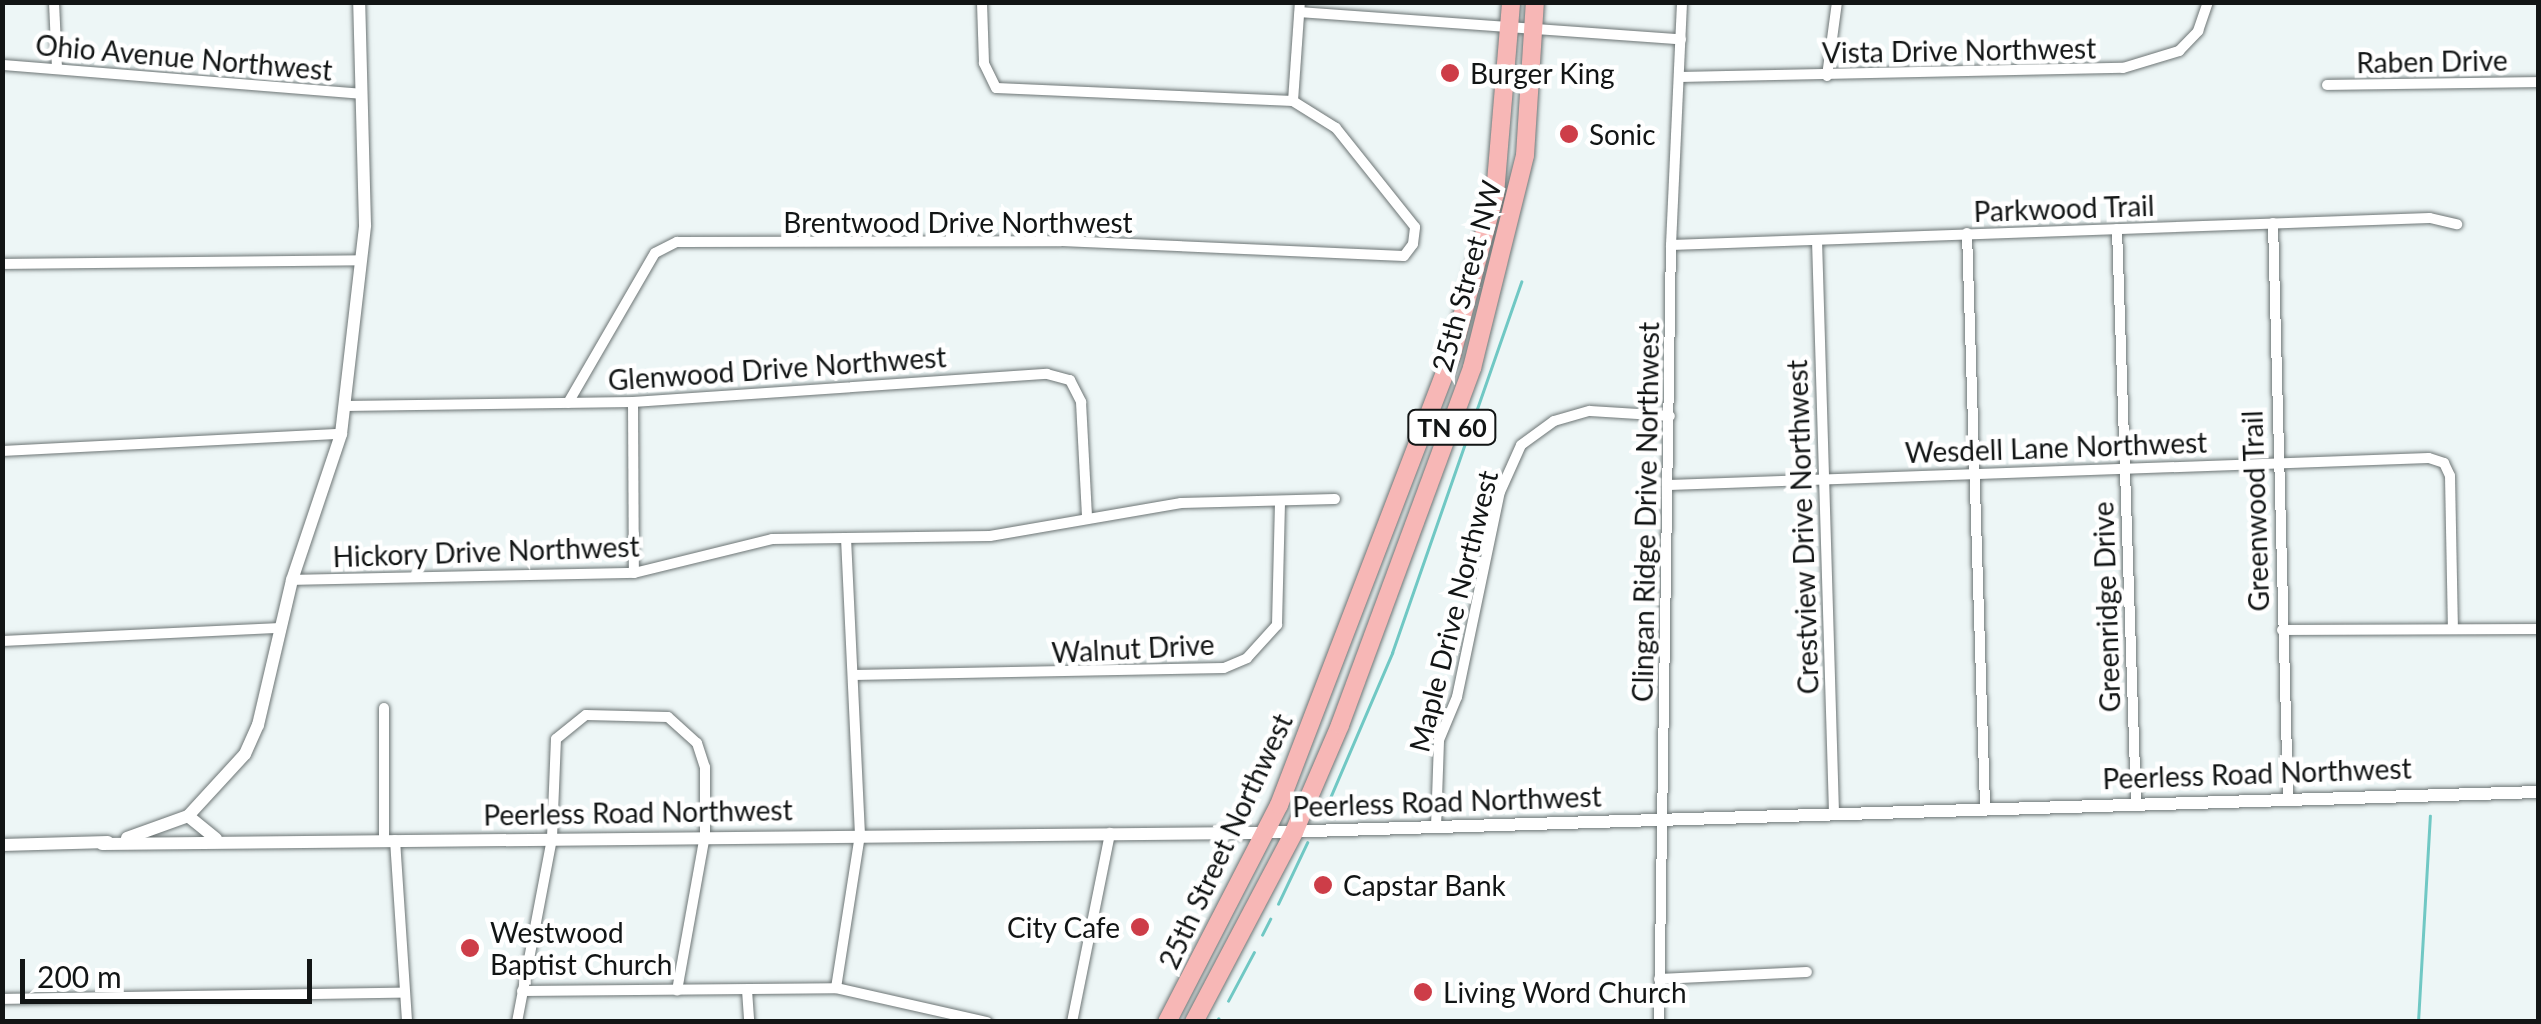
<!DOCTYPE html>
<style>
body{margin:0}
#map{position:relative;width:2541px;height:1024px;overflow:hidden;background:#edf6f6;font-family:Lato,sans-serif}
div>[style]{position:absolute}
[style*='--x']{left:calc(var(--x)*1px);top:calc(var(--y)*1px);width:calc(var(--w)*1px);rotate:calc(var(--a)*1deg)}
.stream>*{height:2.5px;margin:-1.25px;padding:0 1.25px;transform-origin:1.25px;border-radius:1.25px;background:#70c8c4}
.roads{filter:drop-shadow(0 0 2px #6d7575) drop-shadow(0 0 2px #6d7575)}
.minor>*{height:10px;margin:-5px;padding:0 5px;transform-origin:5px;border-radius:5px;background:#fff}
.tertiary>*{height:12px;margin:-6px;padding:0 6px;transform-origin:6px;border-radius:6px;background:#fff}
.trunk>*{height:18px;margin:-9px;padding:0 9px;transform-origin:9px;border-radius:9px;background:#f7b7b6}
.dots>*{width:28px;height:28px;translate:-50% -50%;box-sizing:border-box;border:5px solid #fff;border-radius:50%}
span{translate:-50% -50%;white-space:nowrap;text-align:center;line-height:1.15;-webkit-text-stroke:9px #fff;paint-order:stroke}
.shield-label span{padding:2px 8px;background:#fff;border:2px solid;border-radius:8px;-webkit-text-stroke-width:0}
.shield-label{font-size:25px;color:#121515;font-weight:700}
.street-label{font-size:28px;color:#121515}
.poi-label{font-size:28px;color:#121515}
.left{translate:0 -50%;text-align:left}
.right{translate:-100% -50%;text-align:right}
.frame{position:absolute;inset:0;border:5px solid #121515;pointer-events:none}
.scale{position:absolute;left:20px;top:959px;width:292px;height:45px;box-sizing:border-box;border:5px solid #121515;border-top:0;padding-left:12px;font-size:30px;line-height:35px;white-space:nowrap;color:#121515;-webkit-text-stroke:8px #fff;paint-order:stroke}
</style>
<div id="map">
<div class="stream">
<i style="--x:1324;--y:812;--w:173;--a:-66.8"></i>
<i style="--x:1392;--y:653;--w:393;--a:-70.8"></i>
<i style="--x:1278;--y:904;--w:68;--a:-64.6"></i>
<i style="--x:1262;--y:935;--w:18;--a:-63"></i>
<i style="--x:1228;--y:1001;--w:55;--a:-62"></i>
<i style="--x:1216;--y:1022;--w:4;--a:-56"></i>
<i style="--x:2418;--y:1022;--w:206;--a:-86.7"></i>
</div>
<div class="roads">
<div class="minor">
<i style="--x:54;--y:2;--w:66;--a:87.4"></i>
<i style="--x:1300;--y:12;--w:382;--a:4.1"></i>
<i style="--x:2;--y:65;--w:361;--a:4.6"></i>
<i style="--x:1827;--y:76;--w:75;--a:-82.3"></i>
<i style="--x:1679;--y:77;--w:444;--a:-1.2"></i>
<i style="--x:2123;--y:68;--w:59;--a:-16.9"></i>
<i style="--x:2179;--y:51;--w:28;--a:-46"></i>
<i style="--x:2198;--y:31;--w:31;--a:-71"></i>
<i style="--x:2327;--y:85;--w:211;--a:-0.8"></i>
<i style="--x:1293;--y:101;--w:99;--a:-86"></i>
<i style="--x:2273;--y:223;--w:574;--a:88.5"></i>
<i style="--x:2117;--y:229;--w:574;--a:88.1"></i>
<i style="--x:1967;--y:233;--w:574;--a:88.2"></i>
<i style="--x:1817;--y:240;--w:573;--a:88.3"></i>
<i style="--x:1671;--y:245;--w:759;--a:-2.04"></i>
<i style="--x:2430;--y:218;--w:28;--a:13"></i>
<i style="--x:2;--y:264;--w:359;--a:-0.6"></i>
<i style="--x:633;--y:402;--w:171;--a:89.7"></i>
<i style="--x:568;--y:403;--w:173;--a:-59.9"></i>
<i style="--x:655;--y:253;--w:25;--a:-27"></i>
<i style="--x:677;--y:242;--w:384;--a:-0.1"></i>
<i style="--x:1061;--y:241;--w:343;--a:2.5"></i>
<i style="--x:1404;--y:256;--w:15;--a:-53"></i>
<i style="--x:1413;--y:244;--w:17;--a:-83"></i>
<i style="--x:1415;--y:227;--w:127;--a:-128.6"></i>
<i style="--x:1336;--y:128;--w:51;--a:-147.9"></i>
<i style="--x:1293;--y:101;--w:297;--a:-177.5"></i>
<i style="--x:996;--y:88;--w:28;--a:-116"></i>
<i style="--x:984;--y:63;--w:61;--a:-91.9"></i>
<i style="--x:345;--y:406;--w:288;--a:-0.8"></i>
<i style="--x:633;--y:402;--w:415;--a:-3.9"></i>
<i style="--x:1047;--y:374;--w:24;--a:15"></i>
<i style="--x:1070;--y:380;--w:25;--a:63"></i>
<i style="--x:1081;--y:402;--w:116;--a:87"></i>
<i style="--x:2;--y:451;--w:339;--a:-2.9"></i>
<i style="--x:1669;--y:485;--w:760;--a:-2.03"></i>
<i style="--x:2429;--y:458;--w:16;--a:18"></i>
<i style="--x:2444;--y:463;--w:14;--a:65"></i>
<i style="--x:2450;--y:476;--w:153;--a:88.9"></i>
<i style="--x:292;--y:580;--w:342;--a:-1.2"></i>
<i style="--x:634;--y:573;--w:142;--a:-13.8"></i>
<i style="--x:772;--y:539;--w:218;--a:-0.8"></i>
<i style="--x:990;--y:536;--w:194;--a:-9.8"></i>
<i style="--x:1181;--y:503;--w:154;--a:-1.5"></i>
<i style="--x:2282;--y:630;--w:256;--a:-0.2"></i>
<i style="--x:2;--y:641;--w:279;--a:-2.7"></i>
<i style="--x:853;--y:675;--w:371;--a:-1.1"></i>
<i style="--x:1224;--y:668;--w:25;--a:-23"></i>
<i style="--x:1247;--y:658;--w:45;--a:-47.7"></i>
<i style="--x:1277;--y:625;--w:121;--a:-88.6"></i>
<i style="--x:384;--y:708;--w:133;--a:90"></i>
<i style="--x:1436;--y:827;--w:87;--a:-88"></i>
<i style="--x:1439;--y:740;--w:47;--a:-67.3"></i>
<i style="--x:1457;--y:697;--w:209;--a:-78.2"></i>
<i style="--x:1500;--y:492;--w:51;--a:-65.9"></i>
<i style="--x:1521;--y:445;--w:41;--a:-36"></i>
<i style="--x:1554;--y:421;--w:37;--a:-16"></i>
<i style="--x:1590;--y:411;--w:80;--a:3.6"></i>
<i style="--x:395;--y:840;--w:182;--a:86.2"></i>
<i style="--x:1659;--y:979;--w:148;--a:-2.7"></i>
<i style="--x:836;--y:988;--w:155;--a:-81.1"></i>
<i style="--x:860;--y:835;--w:295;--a:-92.7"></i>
<i style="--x:747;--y:990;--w:32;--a:86"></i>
<i style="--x:522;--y:991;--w:314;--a:-0.5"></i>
<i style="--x:836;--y:988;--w:155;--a:12.7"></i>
<i style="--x:2;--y:999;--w:403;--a:-0.9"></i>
<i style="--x:517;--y:1022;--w:187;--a:-79.2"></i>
<i style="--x:552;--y:838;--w:99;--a:-87.7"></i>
<i style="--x:556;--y:739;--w:38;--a:-39"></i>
<i style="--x:586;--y:715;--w:82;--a:1.4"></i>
<i style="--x:668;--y:717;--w:39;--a:42"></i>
<i style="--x:697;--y:743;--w:25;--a:72"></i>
<i style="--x:705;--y:767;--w:68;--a:90"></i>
<i style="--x:705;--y:835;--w:158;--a:100.2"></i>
<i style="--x:1072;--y:1022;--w:193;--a:-78.6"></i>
<i style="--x:1659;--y:1022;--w:777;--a:-89.12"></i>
<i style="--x:1671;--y:245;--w:243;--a:-87.4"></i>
</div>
<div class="tertiary">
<i style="--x:188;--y:816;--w:36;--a:39"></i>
<i style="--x:127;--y:838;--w:65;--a:-19.8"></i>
<i style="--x:188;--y:816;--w:84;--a:-47.4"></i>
<i style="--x:245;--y:754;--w:32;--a:-66"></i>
<i style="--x:258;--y:725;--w:149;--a:-76.8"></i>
<i style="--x:292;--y:580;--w:154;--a:-71.4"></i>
<i style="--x:341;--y:434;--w:210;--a:-83.4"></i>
<i style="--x:365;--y:225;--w:223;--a:-91.5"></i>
<i style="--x:102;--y:844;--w:1146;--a:-0.55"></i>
<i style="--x:1248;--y:833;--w:1291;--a:-1.82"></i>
<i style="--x:2;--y:845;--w:106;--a:-1.6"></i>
</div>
<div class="trunk">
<i style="--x:1167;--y:1022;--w:244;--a:-62.7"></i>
<i style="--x:1279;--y:805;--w:483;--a:-69"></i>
<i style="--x:1452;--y:354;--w:166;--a:-75"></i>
<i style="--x:1495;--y:194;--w:193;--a:-85.2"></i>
<i style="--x:1194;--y:1022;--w:215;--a:-62.2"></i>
<i style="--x:1294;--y:832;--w:116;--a:-66.7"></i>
<i style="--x:1340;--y:725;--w:381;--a:-69.7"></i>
<i style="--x:1472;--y:368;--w:219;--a:-76"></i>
<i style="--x:1525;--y:155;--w:153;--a:-86.3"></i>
</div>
</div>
<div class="dots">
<i style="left:1450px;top:73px;background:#cd3d48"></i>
<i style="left:1569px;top:134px;background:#cd3d48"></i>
<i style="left:1323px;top:885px;background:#cd3d48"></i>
<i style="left:1140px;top:927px;background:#cd3d48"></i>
<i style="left:470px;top:948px;background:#cd3d48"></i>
<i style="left:1423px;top:992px;background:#cd3d48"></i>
</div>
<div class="shield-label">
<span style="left:1452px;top:427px">TN 60</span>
</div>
<div class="street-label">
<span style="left:1959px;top:50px;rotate:-1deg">Vista Drive Northwest</span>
<span style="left:184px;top:57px;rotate:5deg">Ohio Avenue Northwest</span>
<span style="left:2432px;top:61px;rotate:-1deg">Raben Drive</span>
<span style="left:2064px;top:208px;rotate:-2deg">Parkwood Trail</span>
<span style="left:958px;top:222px">Brentwood Drive Northwest</span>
<span style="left:1466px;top:276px;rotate:-75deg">25th Street NW</span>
<span style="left:777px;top:368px;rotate:-4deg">Glenwood Drive Northwest</span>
<span style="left:2056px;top:447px;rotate:-2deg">Wesdell Lane Northwest</span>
<span style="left:2255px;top:511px;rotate:-92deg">Greenwood Trail</span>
<span style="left:1645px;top:512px;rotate:-89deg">Clingan Ridge Drive Northwest</span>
<span style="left:1802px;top:527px;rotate:-92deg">Crestview Drive Northwest</span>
<span style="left:486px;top:551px;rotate:-2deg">Hickory Drive Northwest</span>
<span style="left:2106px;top:607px;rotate:-92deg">Greenridge Drive</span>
<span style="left:1453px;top:611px;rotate:-76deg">Maple Drive Northwest</span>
<span style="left:1133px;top:648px;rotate:-3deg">Walnut Drive</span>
<span style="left:2257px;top:773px;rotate:-2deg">Peerless Road Northwest</span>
<span style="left:1447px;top:801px;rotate:-2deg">Peerless Road Northwest</span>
<span style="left:638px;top:812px;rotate:-1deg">Peerless Road Northwest</span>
<span style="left:1225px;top:841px;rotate:-65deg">25th Street Northwest</span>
</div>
<div class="poi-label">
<span class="left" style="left:1470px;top:73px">Burger King</span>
<span class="left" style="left:1589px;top:134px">Sonic</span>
<span class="left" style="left:1343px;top:885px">Capstar Bank</span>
<span class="right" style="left:1120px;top:927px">City Cafe</span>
<span class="left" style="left:490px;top:948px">Westwood<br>Baptist Church</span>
<span class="left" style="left:1443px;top:992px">Living Word Church</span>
</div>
<div class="frame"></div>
<div class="scale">200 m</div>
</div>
